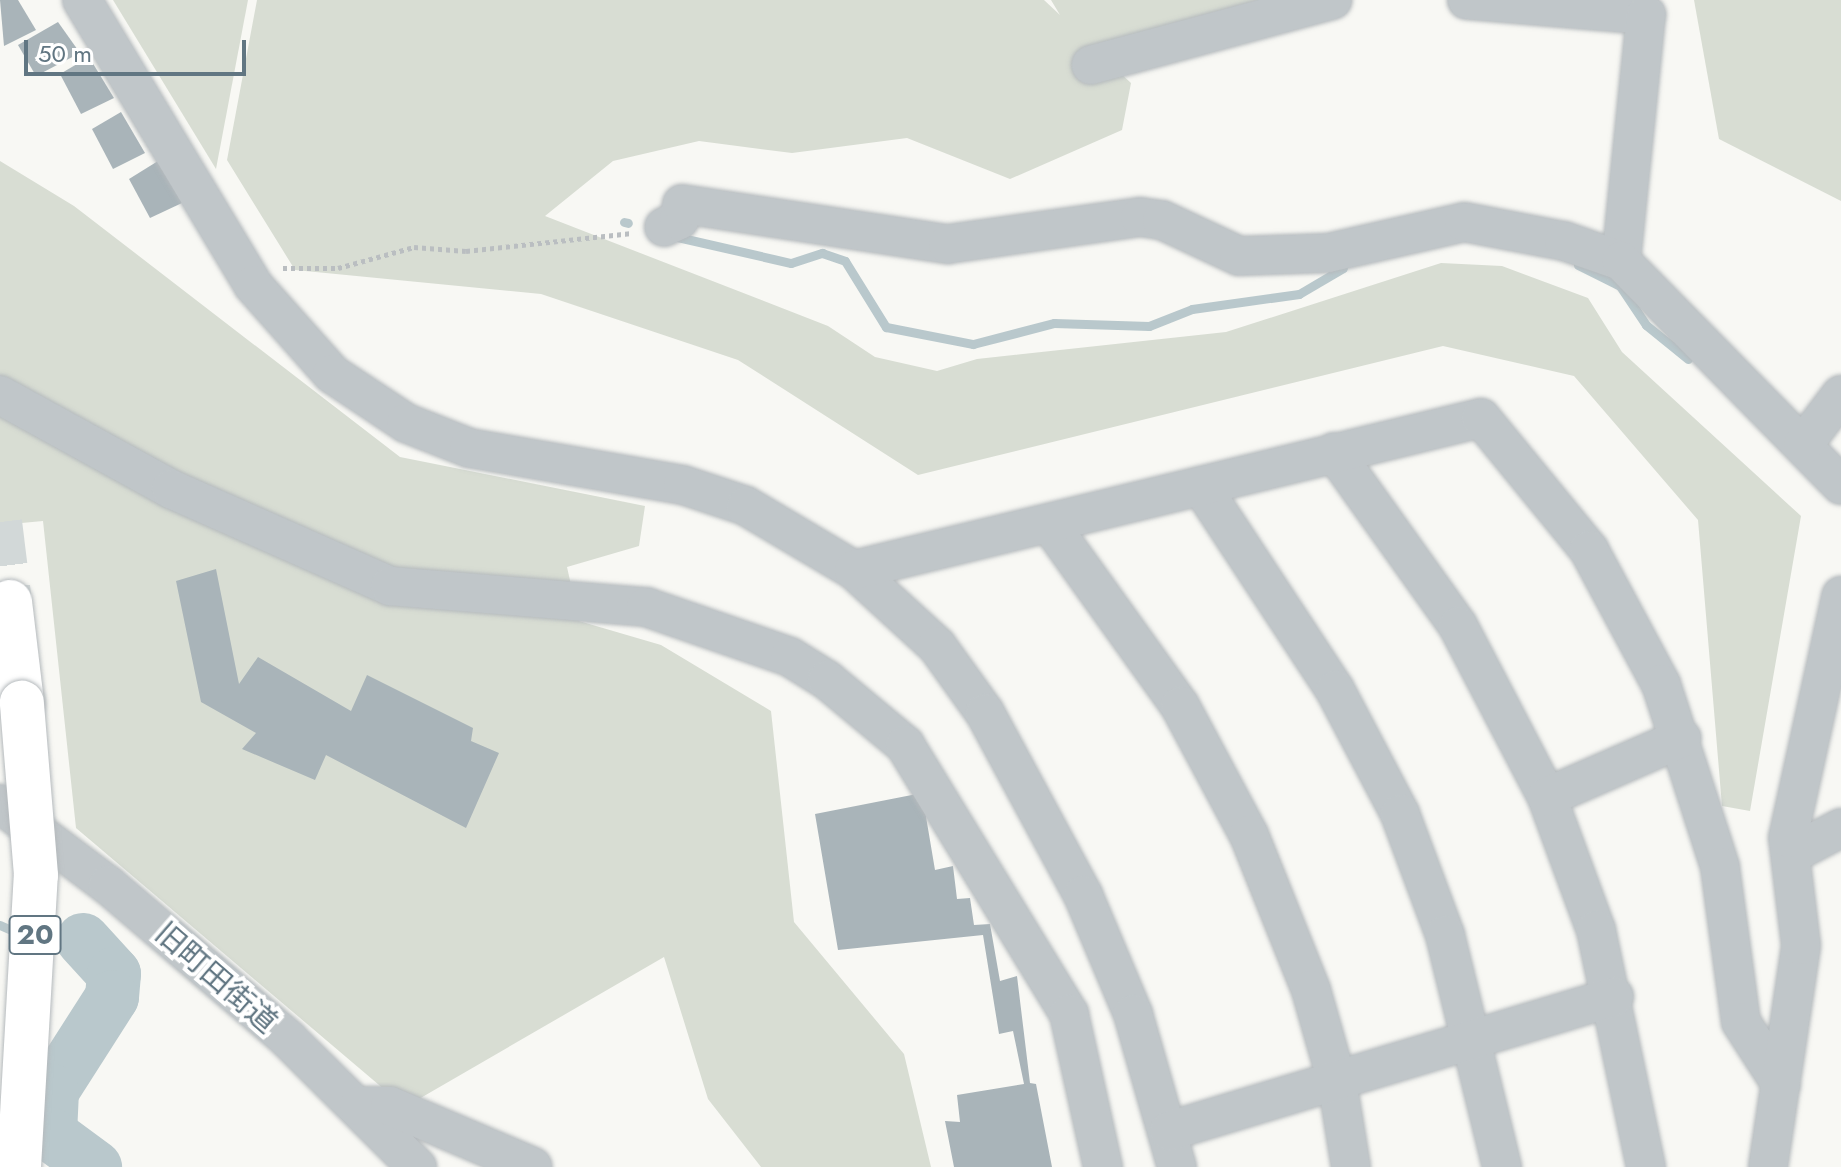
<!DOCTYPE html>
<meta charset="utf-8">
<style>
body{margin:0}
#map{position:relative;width:1841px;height:1167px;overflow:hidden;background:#f8f8f4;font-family:Jost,"Noto Sans JP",sans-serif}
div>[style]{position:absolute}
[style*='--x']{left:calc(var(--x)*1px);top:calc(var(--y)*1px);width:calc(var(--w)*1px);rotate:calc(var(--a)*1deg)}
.green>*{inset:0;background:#d8ddd3}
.stream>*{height:9px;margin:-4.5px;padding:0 4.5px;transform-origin:4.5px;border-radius:4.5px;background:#b9c8cc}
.river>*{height:54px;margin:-27px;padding:0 27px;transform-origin:27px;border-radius:27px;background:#b9c8cc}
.building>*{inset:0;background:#a9b4b9}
.highway-tunnel>*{height:44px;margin-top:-22px;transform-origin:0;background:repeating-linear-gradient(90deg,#d2d8d8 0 44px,transparent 0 66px)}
.path>*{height:5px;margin-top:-2.5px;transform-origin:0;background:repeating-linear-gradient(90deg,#babec1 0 4px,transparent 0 8px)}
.roads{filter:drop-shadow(0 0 2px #b5babd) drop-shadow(0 0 2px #b5babd)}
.minor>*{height:38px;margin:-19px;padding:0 19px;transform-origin:19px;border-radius:19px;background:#c0c6c9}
.highway>*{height:44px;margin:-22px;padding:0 22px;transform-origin:22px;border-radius:22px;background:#fff}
.bridges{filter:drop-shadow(0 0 2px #b5babd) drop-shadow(0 0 2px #b5babd)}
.highway-bridge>*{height:44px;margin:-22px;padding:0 22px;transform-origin:22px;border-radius:22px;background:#fff}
span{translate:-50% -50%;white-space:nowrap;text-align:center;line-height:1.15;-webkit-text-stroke:8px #fff;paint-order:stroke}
.shield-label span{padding:2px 6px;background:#fff;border:2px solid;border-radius:6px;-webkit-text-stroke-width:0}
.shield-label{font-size:28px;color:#617682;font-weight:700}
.street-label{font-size:30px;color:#617682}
.scale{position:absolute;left:24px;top:40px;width:222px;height:36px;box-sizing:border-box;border:4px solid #617682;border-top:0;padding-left:10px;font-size:24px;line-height:28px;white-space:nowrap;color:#617682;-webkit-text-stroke:6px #fff;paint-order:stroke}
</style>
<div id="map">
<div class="green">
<i style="clip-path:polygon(113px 0,248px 0,216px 169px)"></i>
<i style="clip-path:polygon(257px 0,1044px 0,1060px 15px,1051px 0,1268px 0,1104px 58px,1131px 83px,1122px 130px,1010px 179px,907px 138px,792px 153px,699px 141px,613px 161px,545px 216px,828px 326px,875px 357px,937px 371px,977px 359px,1226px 332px,1441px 263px,1502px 266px,1588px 298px,1622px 352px,1801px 516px,1750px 811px,1722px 806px,1698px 520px,1574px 376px,1443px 346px,918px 475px,738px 360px,541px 294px,295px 270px,227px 160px)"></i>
<i style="clip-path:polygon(1694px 0,1841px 0,1841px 201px,1719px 139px)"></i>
<i style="clip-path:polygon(0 161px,74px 206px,400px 457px,645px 506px,639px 546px,567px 567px,579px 621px,661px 645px,771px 711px,794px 922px,904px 1054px,931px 1167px,761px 1167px,708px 1099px,664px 957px,405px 1107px,76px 828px,43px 521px,0 525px)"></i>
</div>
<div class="stream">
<i style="--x:624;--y:222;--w:4;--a:14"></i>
<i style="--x:673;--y:236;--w:121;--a:12.9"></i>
<i style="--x:791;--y:263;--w:33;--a:-18"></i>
<i style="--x:822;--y:253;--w:24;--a:19"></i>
<i style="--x:845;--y:261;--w:78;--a:58.2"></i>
<i style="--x:886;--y:327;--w:89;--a:11.1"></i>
<i style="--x:973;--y:344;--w:84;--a:-14.5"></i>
<i style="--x:1054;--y:323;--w:95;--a:1.8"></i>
<i style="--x:1149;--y:326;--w:46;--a:-21.6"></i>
<i style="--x:1192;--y:309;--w:108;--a:-8"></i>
<i style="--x:1299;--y:294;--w:51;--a:-30.6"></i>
<i style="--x:1578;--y:265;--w:47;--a:26.6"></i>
<i style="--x:1620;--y:286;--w:47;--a:56.3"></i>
<i style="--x:1646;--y:325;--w:54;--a:39"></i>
<i style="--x:0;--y:925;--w:24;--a:24"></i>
<i style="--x:45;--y:937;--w:38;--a:5"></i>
</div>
<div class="river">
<i style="--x:83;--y:940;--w:46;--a:47.6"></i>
<i style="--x:114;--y:974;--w:23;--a:95"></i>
<i style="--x:112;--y:997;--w:112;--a:122.6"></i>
<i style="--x:52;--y:1091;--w:43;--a:92.7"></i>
<i style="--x:50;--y:1134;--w:56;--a:36.3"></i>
</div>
<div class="building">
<i style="clip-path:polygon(0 0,18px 0,36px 30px,4px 46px)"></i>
<i style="clip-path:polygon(58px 22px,80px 53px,36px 76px,18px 45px)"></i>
<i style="clip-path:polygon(89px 57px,114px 98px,81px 114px,60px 74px)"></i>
<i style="clip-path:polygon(121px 112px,145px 153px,113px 169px,92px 129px)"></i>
<i style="clip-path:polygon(158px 161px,182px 203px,150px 218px,129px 179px)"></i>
<i style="clip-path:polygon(216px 569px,239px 684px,258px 657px,351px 711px,367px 675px,473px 728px,471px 741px,499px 753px,466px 828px,326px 755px,315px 780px,242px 749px,256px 733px,201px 702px,176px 581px)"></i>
<i style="clip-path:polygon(922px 793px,935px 870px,953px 866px,957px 899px,970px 898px,974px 925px,990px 924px,1000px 981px,1017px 976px,1030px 1083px,1036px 1084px,1052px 1167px,954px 1167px,945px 1121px,960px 1122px,957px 1095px,1024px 1084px,1013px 1031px,999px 1034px,983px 935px,838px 950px,815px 814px)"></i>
</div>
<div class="highway-tunnel">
<i style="--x:0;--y:522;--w:81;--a:82.9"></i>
</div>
<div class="path">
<i style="--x:283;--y:268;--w:55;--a:0"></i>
<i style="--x:338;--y:268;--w:79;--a:-15.4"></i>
<i style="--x:414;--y:247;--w:52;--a:4.4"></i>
<i style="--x:466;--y:251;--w:167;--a:-6.2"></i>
</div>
<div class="roads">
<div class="minor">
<i style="--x:82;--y:0;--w:332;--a:59"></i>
<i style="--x:253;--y:285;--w:119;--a:48.4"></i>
<i style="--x:332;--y:374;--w:89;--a:33.5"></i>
<i style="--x:406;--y:423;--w:68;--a:21.6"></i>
<i style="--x:469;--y:448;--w:217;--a:9.8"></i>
<i style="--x:683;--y:485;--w:66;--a:18.4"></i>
<i style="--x:746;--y:506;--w:126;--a:30.7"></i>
<i style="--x:854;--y:570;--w:113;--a:42.5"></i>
<i style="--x:937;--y:646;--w:82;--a:54.4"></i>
<i style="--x:985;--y:713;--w:207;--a:61.7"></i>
<i style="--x:1083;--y:895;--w:129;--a:67.2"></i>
<i style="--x:1133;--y:1014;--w:159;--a:74"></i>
<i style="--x:1467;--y:0;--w:180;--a:4.8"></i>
<i style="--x:1646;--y:15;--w:247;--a:95.8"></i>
<i style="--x:1091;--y:65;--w:250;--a:-15.1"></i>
<i style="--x:664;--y:227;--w:17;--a:-25"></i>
<i style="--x:679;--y:220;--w:16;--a:-79"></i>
<i style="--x:682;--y:204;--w:269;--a:8.6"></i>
<i style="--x:948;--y:244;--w:194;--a:-8"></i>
<i style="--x:1140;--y:217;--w:22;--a:8"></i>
<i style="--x:1162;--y:220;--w:85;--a:25.1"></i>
<i style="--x:1239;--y:256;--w:89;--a:-1.9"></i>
<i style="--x:1328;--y:253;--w:139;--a:-12.8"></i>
<i style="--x:1464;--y:222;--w:102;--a:10.8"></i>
<i style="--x:1564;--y:241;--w:60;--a:19.3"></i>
<i style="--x:1621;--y:261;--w:314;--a:45.5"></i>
<i style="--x:0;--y:395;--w:195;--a:28.8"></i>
<i style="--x:171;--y:489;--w:240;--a:23.9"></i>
<i style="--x:390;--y:586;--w:257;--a:4.7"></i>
<i style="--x:646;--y:607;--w:152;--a:19.1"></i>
<i style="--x:790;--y:657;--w:44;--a:31.9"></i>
<i style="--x:827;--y:680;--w:102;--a:39.8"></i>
<i style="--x:905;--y:745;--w:315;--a:58.6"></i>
<i style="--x:1069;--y:1014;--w:157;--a:77.5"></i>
<i style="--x:1803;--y:445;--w:63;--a:-52.8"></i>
<i style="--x:1334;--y:452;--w:214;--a:54.5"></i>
<i style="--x:1458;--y:626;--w:193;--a:62.5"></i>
<i style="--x:1547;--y:797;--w:142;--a:69.8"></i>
<i style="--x:1596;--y:930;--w:242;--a:78.1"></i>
<i style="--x:1201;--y:486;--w:244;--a:56.7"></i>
<i style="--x:1335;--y:690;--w:140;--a:62.3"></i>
<i style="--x:1400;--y:814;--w:129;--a:69.6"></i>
<i style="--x:1445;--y:935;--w:239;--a:76.2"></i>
<i style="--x:1049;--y:523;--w:225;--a:54.4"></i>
<i style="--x:1180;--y:706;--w:146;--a:61.9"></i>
<i style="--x:1249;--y:835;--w:167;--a:68.2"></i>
<i style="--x:1311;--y:990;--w:95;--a:74.1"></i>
<i style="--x:1337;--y:1081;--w:87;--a:80.8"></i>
<i style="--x:854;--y:570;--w:645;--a:-13.63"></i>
<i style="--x:1481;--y:418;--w:171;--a:50.7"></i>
<i style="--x:1589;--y:550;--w:152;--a:61.8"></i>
<i style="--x:1661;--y:684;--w:192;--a:72.1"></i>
<i style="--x:1720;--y:867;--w:156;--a:82.3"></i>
<i style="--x:1741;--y:1022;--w:74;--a:57.2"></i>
<i style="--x:1547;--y:797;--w:147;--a:-23.6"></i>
<i style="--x:0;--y:804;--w:135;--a:36.9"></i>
<i style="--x:108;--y:885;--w:237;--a:40.5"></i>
<i style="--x:288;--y:1039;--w:182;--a:44.8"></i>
<i style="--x:1803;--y:848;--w:43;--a:-27.8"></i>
<i style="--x:359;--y:1106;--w:31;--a:0"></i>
<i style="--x:390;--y:1106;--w:155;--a:23.1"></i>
<i style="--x:1169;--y:1131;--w:465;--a:-16.8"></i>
<i style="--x:1768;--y:1167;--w:224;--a:-81.5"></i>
<i style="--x:1801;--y:945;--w:108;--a:-96.9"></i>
<i style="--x:1788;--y:838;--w:248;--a:-77.6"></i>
</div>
<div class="highway">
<i style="--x:10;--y:602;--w:102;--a:83.2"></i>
</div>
</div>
<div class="bridges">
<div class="highway-bridge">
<i style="--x:19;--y:1167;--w:292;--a:-86.7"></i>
<i style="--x:36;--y:875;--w:173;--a:-94.7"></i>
</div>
</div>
<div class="shield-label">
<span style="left:35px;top:935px">20</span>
</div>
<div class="street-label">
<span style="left:216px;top:978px;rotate:41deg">旧町田街道</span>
</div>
<div class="scale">50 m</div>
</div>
